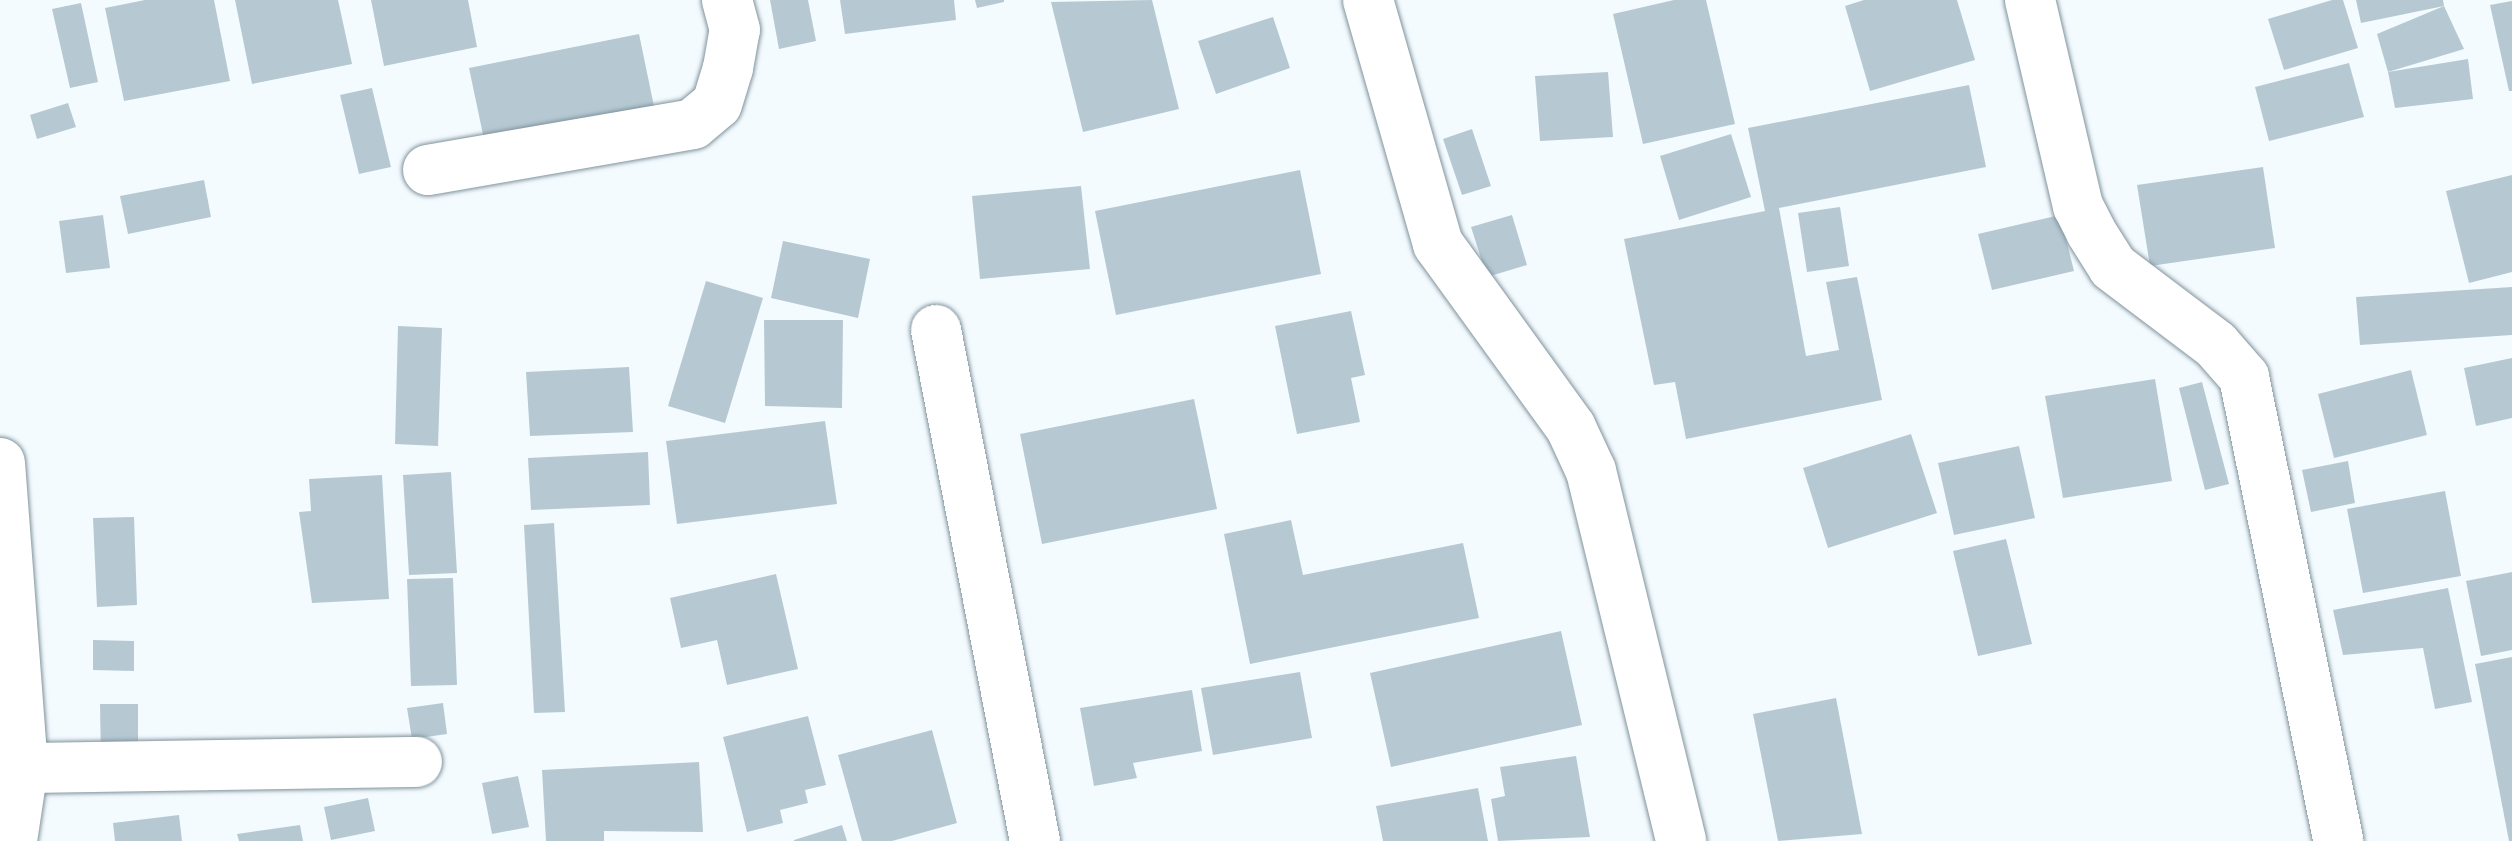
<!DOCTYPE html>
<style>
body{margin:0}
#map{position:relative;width:2512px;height:841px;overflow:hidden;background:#f3fbff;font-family:"Titillium Web",sans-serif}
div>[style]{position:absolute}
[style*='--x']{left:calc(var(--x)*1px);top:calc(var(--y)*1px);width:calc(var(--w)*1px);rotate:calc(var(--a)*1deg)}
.building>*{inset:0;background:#b6c9d3}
.roads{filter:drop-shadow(0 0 2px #81939c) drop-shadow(0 0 2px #81939c)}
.street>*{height:50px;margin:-25px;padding:0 25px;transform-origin:25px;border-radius:25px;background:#fff}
span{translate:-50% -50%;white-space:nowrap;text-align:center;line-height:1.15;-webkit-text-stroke:8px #fff;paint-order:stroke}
</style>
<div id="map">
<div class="building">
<i style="clip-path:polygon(145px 0,214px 0,230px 81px,124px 101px,105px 8px)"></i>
<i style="clip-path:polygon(235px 0,338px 0,352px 64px,252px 84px)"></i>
<i style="clip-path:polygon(371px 0,468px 0,477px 47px,384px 66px)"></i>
<i style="clip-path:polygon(770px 0,808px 0,816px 41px,779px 49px)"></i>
<i style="clip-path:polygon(840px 0,954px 0,956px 20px,845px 34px)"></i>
<i style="clip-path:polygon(975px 0,1004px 0,1004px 2px,977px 8px)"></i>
<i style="clip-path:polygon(1152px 0,1179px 109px,1083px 132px,1051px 2px)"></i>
<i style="clip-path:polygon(1674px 0,1706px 0,1735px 124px,1643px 144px,1613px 14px)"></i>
<i style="clip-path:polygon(1864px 0,1957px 0,1975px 60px,1870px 91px,1845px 6px)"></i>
<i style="clip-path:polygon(2332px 0,2343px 0,2358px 48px,2284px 70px,2268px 19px)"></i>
<i style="clip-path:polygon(2356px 0,2443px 0,2444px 6px,2361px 23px)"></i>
<i style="clip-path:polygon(2512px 1px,2512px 91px,2509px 91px,2490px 5px)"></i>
<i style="clip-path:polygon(81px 3px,98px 82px,70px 88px,52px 9px)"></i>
<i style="clip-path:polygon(2444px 6px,2464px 49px,2388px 72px,2377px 34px)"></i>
<i style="clip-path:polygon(1273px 17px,1290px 68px,1216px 94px,1198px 41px)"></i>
<i style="clip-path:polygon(639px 34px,656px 116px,486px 149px,469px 68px)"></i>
<i style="clip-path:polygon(2468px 59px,2473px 99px,2395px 108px,2388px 72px)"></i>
<i style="clip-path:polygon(2349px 63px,2364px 117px,2269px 141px,2255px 87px)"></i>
<i style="clip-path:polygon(1608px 72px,1613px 137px,1540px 141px,1535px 76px)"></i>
<i style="clip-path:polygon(1969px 85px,1986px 167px,1779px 208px,1806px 356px,1839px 350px,1826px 282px,1857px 277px,1882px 400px,1686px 439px,1675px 382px,1654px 385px,1624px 239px,1765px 211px,1748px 128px)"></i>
<i style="clip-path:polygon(372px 88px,391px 167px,359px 174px,340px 95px)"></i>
<i style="clip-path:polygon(68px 103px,76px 127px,37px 139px,30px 115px)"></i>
<i style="clip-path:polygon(1472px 129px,1491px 186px,1462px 195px,1443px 139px)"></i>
<i style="clip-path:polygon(1731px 134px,1751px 197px,1679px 220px,1660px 156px)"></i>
<i style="clip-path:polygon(2263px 167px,2275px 248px,2150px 266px,2137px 185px)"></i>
<i style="clip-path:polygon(1300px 170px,1321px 274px,1116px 315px,1095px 211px)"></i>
<i style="clip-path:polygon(2512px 175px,2512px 272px,2469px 283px,2446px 191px)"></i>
<i style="clip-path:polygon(204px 180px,211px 217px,128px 234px,120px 196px)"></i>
<i style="clip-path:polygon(1081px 186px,1090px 269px,980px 279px,972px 196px)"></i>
<i style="clip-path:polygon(1840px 207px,1849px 266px,1807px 272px,1798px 213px)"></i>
<i style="clip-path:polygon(103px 215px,110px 268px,66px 273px,59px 221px)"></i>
<i style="clip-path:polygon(1512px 215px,1527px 265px,1487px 277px,1471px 227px)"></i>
<i style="clip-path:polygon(2060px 215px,2074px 271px,1992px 290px,1978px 234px)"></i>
<i style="clip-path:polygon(783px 241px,870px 259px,858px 318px,771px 298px)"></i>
<i style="clip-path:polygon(706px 281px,763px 298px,725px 423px,668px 406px)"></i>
<i style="clip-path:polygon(2512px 287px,2512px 335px,2360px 345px,2356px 297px)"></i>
<i style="clip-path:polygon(1351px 311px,1365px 375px,1351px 378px,1360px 422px,1297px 434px,1275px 326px)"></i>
<i style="clip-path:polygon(764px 320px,843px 320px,842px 408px,765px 406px)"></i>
<i style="clip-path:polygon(398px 326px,442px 328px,438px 446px,395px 444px)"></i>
<i style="clip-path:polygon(2512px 358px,2512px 418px,2476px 426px,2464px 368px)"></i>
<i style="clip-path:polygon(629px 367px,633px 432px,530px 436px,526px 372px)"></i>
<i style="clip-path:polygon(2411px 370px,2427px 435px,2334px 458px,2318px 394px)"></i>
<i style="clip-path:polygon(2155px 379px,2172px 481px,2063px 498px,2045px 396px)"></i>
<i style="clip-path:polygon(2202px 382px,2229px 484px,2205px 490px,2179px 388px)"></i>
<i style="clip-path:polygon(1194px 399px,1217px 509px,1042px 544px,1020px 434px)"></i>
<i style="clip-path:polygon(825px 421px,837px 504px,677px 524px,666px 441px)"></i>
<i style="clip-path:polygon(1911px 434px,1937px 513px,1828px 548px,1803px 468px)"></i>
<i style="clip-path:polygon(2019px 446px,2035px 518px,1954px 535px,1938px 463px)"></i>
<i style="clip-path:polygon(648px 452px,650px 505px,531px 510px,528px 458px)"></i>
<i style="clip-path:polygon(2348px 461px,2355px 503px,2311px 512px,2302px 470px)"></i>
<i style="clip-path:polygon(451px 472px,457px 573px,409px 575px,403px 475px)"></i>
<i style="clip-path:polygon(382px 475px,389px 599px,312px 603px,299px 512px,311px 511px,309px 479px)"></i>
<i style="clip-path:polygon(2445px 491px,2461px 576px,2363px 593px,2347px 509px)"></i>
<i style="clip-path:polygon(134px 517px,137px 605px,97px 607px,93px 518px)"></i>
<i style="clip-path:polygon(1291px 520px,1303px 575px,1463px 543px,1479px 618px,1250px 664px,1224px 534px)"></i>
<i style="clip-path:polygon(554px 523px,565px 712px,534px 713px,524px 525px)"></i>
<i style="clip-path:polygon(2006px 539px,2032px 644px,1978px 656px,1953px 551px)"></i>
<i style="clip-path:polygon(2512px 572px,2512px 650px,2481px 656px,2466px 581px)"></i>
<i style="clip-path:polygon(776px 574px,798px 669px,727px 685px,717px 640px,681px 648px,670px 598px)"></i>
<i style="clip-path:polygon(453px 578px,457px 685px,411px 686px,407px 579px)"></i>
<i style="clip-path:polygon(2448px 588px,2472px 702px,2435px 709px,2423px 648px,2343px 655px,2333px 610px)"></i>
<i style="clip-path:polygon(1561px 631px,1582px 725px,1391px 767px,1370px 673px)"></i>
<i style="clip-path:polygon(93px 640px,134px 641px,134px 671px,93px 670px)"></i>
<i style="clip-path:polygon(2512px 657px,2512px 841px,2509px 841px,2475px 664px)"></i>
<i style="clip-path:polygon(1300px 672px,1312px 738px,1213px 755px,1201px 688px)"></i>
<i style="clip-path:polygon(1192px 690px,1202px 751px,1133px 763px,1137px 778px,1094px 786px,1080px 708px)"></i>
<i style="clip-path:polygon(1836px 698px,1862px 834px,1778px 841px,1753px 714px)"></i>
<i style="clip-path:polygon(443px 703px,447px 734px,412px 739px,407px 708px)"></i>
<i style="clip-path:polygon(100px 704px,138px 704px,138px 761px,101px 761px)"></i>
<i style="clip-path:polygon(808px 716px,826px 785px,805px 790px,808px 803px,780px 810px,783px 823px,747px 832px,723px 737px)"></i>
<i style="clip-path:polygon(932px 730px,957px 823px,892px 841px,862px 841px,838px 755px)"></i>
<i style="clip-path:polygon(1576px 756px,1590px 837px,1498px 841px,1491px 799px,1505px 796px,1500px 767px)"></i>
<i style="clip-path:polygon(699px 762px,703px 832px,604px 831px,604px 841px,546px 841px,542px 770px)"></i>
<i style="clip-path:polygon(518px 776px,529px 827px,492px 834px,482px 783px)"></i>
<i style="clip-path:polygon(1478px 788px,1488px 841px,1383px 841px,1376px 806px)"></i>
<i style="clip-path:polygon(368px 798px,375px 831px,331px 840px,324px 807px)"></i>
<i style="clip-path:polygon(179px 815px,182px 841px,115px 841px,113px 823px)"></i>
<i style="clip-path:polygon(300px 825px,303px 841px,239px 841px,237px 834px)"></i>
<i style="clip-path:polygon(842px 825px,847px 841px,794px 841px,794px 840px)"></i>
</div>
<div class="roads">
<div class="street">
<i style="--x:1368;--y:0;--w:254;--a:74"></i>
<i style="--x:1438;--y:244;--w:227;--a:54.1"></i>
<i style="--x:1571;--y:428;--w:47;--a:65.1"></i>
<i style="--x:1591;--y:471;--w:381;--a:76.3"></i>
<i style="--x:2030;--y:0;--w:212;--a:76.9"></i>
<i style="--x:2078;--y:206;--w:29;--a:63"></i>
<i style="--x:2091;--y:232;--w:41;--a:57.8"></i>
<i style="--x:2113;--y:267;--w:129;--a:37.1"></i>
<i style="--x:2216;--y:345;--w:43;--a:48.8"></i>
<i style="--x:2244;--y:377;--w:473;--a:78.5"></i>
<i style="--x:428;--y:170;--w:269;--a:-9.8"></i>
<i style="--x:693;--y:124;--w:31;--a:-40"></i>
<i style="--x:717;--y:104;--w:38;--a:-73"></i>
<i style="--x:728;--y:68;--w:39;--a:-80"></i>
<i style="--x:735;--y:30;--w:31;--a:-105"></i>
<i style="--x:936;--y:330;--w:521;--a:79.04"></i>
<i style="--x:0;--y:463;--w:306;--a:85.7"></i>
<i style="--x:23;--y:768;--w:74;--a:98.6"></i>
<i style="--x:23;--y:768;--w:394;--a:-0.9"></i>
</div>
</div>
</div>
